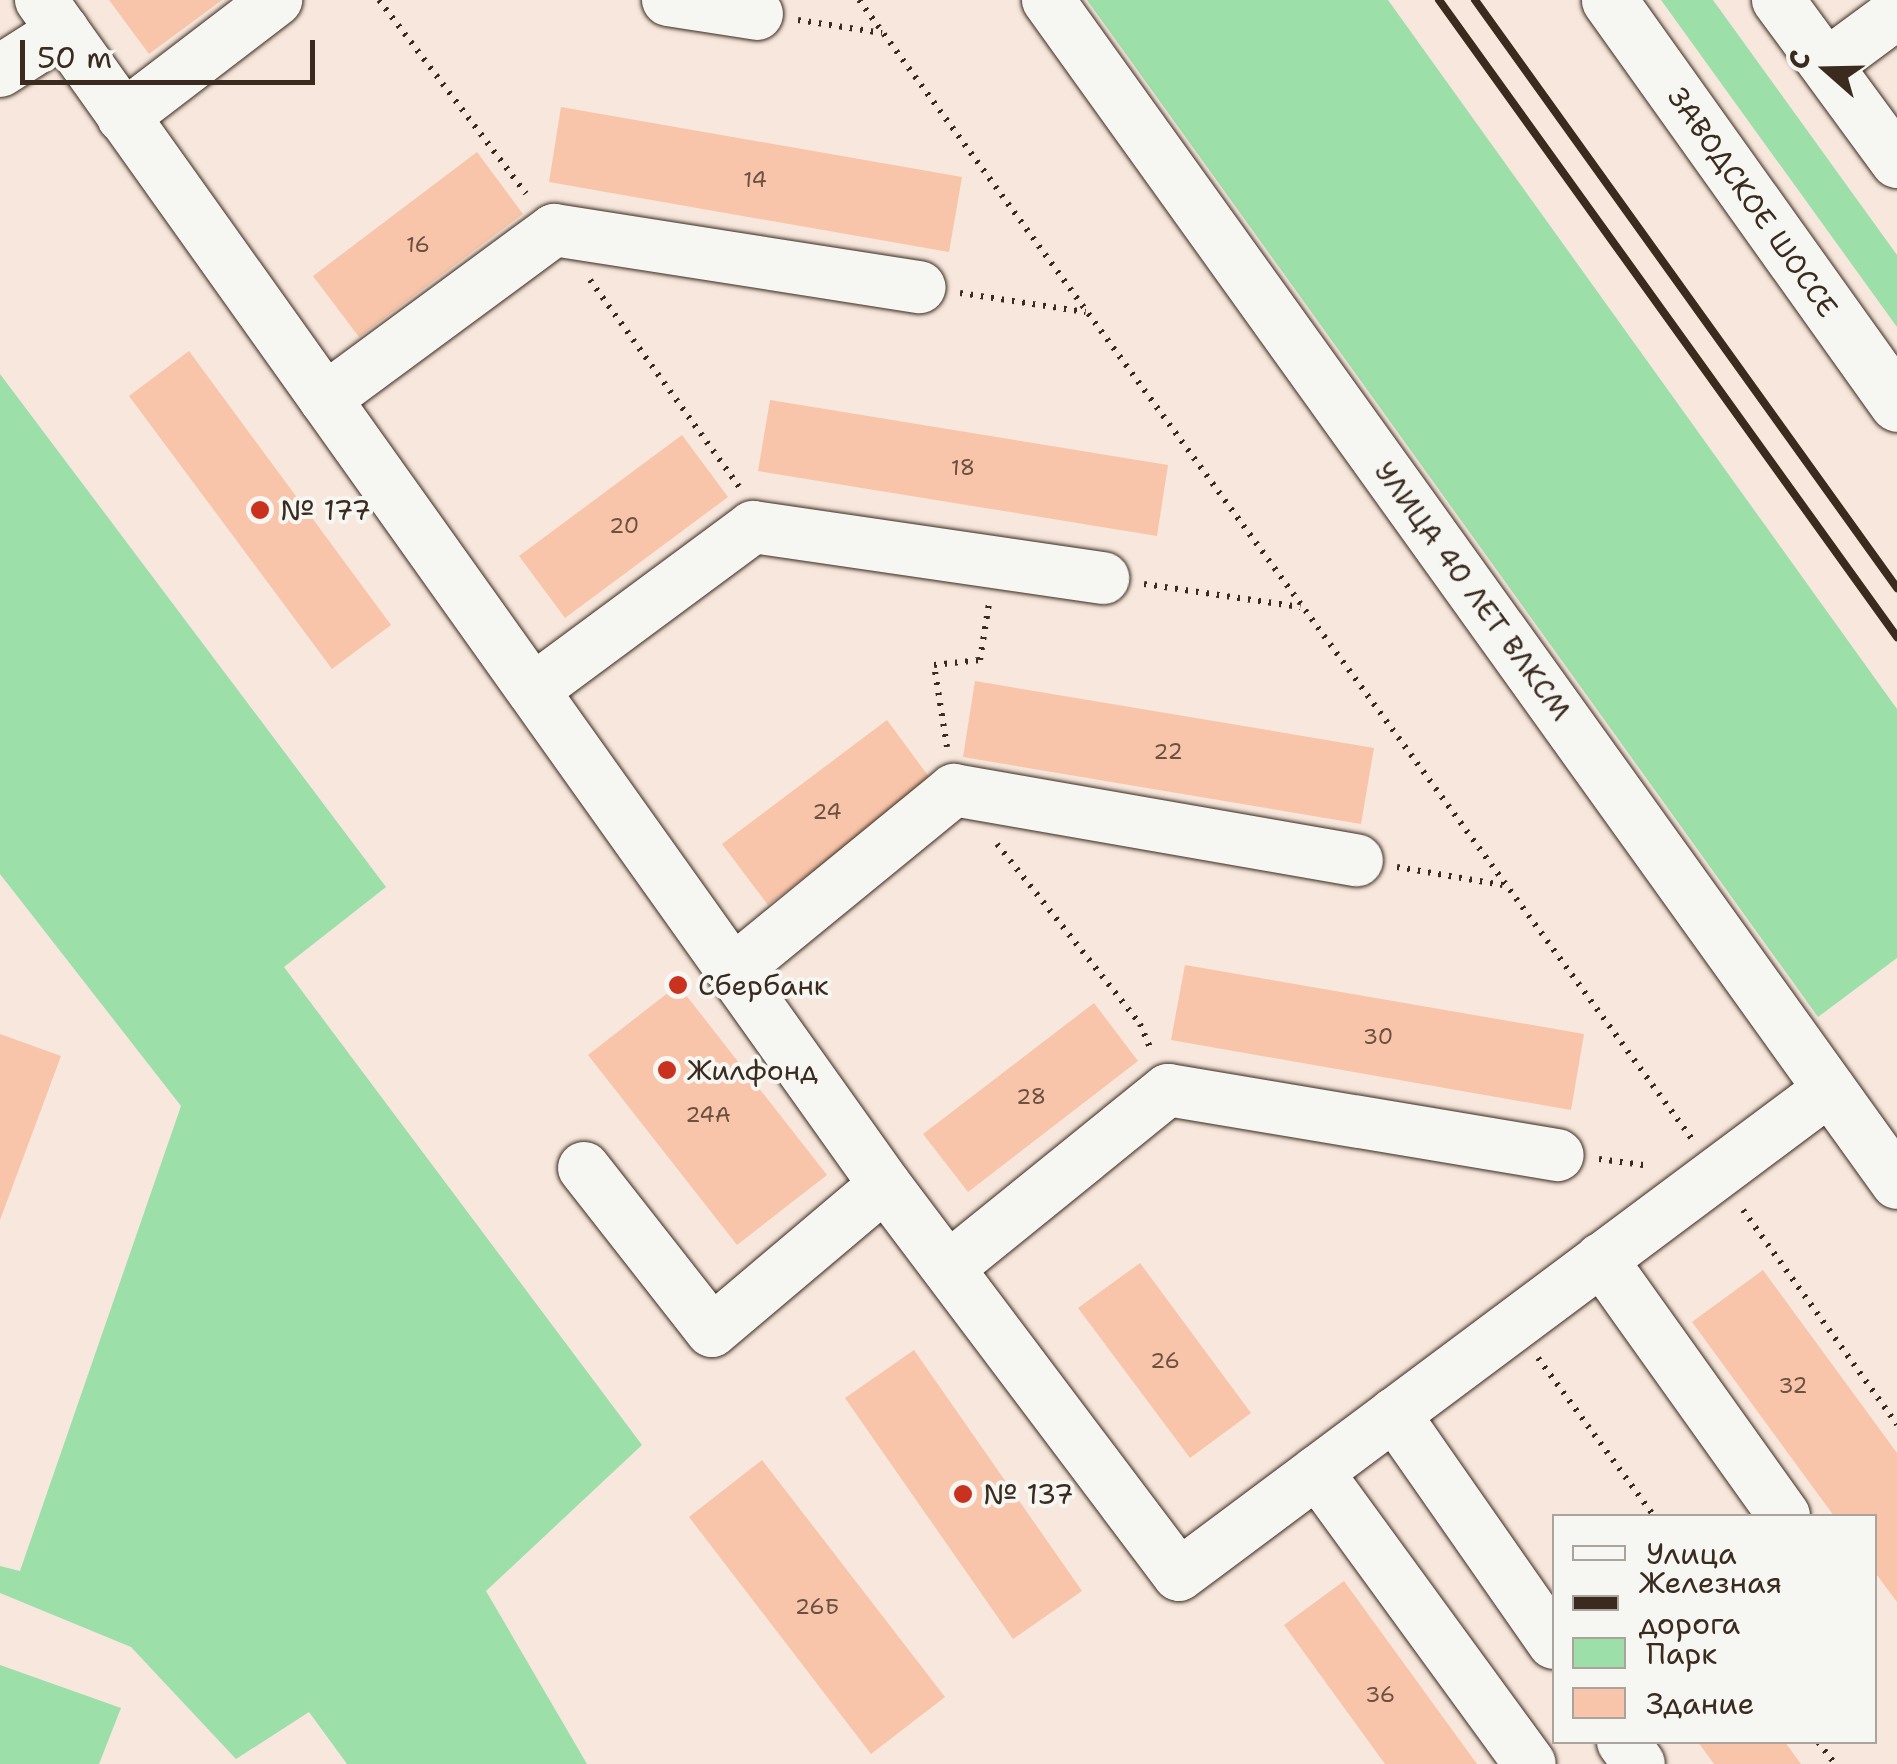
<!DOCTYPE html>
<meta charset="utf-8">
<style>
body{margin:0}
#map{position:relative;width:1897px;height:1764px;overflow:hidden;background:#f7e7dc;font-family:"Shantell Sans",sans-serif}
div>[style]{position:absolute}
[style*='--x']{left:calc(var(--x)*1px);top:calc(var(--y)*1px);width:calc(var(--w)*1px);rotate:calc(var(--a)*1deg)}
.green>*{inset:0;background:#9ddfa9}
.building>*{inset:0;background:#f9c5aa}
.path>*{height:6px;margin-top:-3px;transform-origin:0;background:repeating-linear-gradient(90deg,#3b2a1e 0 2.5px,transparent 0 10.5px)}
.roads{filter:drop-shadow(0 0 2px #3b2a1e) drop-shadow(0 0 2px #3b2a1e)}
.minor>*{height:52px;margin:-26px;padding:0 26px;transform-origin:26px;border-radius:26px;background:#f6f6f2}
.major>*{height:55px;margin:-27.5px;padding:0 27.5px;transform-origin:27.5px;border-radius:27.5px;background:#f6f6f2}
.rail>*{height:8px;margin:-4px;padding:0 4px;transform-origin:4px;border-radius:4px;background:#3b2a1e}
.dots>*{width:28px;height:28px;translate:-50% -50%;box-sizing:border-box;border:5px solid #f6f6f2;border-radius:50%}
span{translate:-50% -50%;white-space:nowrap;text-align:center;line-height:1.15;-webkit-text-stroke:8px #f6f6f2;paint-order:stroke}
.number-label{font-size:22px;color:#6a5141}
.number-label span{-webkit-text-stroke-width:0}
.street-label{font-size:28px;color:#3b2a1e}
.poi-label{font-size:28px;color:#3b2a1e}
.left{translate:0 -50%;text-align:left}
.legend{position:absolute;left:1552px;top:1514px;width:325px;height:230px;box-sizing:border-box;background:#f6f6f2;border:2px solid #aba49d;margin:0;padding:12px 18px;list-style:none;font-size:30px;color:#3b2a1e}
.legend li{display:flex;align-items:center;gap:20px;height:50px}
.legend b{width:50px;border:2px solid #aba49d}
.north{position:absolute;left:1777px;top:20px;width:100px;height:100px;-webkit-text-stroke:8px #f6f6f2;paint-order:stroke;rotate:290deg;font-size:28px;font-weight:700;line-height:40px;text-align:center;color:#3b2a1e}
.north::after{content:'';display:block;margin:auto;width:35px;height:45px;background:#3b2a1e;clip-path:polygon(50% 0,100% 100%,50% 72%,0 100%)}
.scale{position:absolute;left:20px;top:40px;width:295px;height:45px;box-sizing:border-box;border:5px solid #3b2a1e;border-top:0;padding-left:12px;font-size:30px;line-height:35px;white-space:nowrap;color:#3b2a1e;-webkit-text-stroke:8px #f6f6f2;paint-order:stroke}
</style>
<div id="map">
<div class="green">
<i style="clip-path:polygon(1087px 0,1388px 0,1897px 709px,1897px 958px,1818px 1017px)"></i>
<i style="clip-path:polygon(1661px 0,1713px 0,1897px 255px,1897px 327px)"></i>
<i style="clip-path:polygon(0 374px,386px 887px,284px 967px,642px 1445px,486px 1591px,587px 1764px,347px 1764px,309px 1712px,236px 1759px,131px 1647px,0 1593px,0 1566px,20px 1571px,181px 1106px,0 874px)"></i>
<i style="clip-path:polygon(0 1665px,121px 1708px,99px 1764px,0 1764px)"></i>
</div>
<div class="building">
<i style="clip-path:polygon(109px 0,222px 0,149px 54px)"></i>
<i style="clip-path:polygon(561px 107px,962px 177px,949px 252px,549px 182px)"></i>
<i style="clip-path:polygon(477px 152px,523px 214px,359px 337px,313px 276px)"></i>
<i style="clip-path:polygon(189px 351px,391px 625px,332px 669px,129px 396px)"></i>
<i style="clip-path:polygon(770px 400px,1168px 465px,1157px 536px,758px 471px)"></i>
<i style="clip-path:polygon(682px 435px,728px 497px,565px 618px,519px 556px)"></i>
<i style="clip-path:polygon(975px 681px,1374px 748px,1361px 824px,963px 757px)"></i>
<i style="clip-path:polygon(887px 720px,932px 781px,768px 905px,722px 844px)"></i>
<i style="clip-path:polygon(1185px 965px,1584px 1034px,1571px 1110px,1171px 1040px)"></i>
<i style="clip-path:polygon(678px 985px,827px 1175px,737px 1245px,588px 1055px)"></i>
<i style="clip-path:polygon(1094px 1003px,1138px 1061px,968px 1192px,923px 1134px)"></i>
<i style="clip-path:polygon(0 1034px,61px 1056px,0 1220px)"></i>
<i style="clip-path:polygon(1140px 1263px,1251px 1413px,1190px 1458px,1078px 1308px)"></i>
<i style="clip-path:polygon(1763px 1270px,1897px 1453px,1897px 1602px,1874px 1571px,1874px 1516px,1834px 1516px,1692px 1322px)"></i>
<i style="clip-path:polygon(914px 1350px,1082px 1591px,1013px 1639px,845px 1398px)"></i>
<i style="clip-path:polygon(762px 1460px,945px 1697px,871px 1754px,689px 1517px)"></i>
<i style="clip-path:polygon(1344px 1581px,1477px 1764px,1385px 1764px,1284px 1625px)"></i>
<i style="clip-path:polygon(1698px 1742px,1785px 1742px,1801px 1764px,1714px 1764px)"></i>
</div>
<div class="path">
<i style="--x:379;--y:0;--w:243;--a:52.8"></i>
<i style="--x:859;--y:0;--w:1411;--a:53.82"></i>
<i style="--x:798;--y:20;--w:85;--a:8.8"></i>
<i style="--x:590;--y:280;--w:258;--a:54.2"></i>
<i style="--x:960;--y:293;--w:127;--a:8.6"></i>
<i style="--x:1144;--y:584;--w:158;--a:8.4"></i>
<i style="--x:947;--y:747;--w:83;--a:-99"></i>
<i style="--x:934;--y:665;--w:46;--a:-6.2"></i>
<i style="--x:980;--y:660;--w:58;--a:-81"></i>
<i style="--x:997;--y:844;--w:230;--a:51.5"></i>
<i style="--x:1140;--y:1024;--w:28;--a:67"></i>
<i style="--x:1397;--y:867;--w:107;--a:9.7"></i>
<i style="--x:1599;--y:1159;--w:52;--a:7.7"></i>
<i style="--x:1743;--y:1210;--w:264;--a:54.3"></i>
<i style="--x:1538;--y:1358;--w:196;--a:53.7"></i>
<i style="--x:1818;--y:1742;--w:28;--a:52"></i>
</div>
<div class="roads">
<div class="minor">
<i style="--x:41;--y:0;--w:1455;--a:54.54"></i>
<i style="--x:668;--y:0;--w:90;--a:8.9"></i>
<i style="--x:1048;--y:0;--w:1456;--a:54.33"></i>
<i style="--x:1778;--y:0;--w:201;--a:53.7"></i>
<i style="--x:1828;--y:64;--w:86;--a:-36.5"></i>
<i style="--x:0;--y:71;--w:75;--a:-32.4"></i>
<i style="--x:123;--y:117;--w:193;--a:-37.4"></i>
<i style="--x:325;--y:399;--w:285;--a:-36.4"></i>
<i style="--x:554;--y:230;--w:370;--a:8.9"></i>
<i style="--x:533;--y:690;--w:274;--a:-36.5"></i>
<i style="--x:753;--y:527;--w:354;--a:8.3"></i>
<i style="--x:733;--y:971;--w:286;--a:-39.3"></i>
<i style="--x:954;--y:790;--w:409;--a:9.9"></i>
<i style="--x:584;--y:1168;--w:207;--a:51.9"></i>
<i style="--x:712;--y:1331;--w:226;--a:-40.2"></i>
<i style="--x:885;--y:1185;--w:488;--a:53"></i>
<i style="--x:1179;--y:1575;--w:812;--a:-36.74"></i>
<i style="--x:1601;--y:1259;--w:315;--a:54.5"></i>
<i style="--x:948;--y:1268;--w:283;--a:-39"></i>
<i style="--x:1168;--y:1090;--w:395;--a:9.5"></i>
<i style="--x:1394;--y:1414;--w:279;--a:55.1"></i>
<i style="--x:1317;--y:1472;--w:361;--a:53.9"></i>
<i style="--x:1623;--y:1742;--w:27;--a:54"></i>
</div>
<div class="major">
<i style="--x:1609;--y:0;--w:496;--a:54.5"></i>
</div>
</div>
<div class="rail">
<i style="--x:1439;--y:0;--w:785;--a:54.28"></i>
<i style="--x:1475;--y:0;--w:724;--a:54.33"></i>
</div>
<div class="dots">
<i style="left:260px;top:510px;background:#c8321e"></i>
<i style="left:678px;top:985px;background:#c8321e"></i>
<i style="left:667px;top:1070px;background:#c8321e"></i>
<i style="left:963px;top:1494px;background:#c8321e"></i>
</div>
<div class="number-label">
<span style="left:755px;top:180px">14</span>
<span style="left:418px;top:245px">16</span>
<span style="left:963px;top:468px">18</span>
<span style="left:624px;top:526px">20</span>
<span style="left:1168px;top:752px">22</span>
<span style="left:827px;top:812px">24</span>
<span style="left:1378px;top:1037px">30</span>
<span style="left:1031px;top:1097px">28</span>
<span style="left:708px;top:1115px">24А</span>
<span style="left:1165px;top:1361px">26</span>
<span style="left:1793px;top:1386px">32</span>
<span style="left:817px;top:1607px">26Б</span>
<span style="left:1380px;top:1695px">36</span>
</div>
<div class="street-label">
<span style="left:1753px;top:202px;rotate:55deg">ЗАВОДСКОЕ ШОССЕ</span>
<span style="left:1473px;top:591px;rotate:54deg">УЛИЦА 40 ЛЕТ ВЛКСМ</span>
</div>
<div class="poi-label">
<span class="left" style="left:280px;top:510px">№ 177</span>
<span class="left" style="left:698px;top:985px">Сбербанк</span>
<span class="left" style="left:687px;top:1070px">Жилфонд</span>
<span class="left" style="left:983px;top:1494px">№ 137</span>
</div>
<ul class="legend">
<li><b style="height:12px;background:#f6f6f2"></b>Улица</li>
<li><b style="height:12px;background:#3b2a1e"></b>Железная дорога</li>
<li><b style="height:28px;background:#9ddfa9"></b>Парк</li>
<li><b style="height:28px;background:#f9c5aa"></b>Здание</li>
</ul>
<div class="north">С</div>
<div class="scale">50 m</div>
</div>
